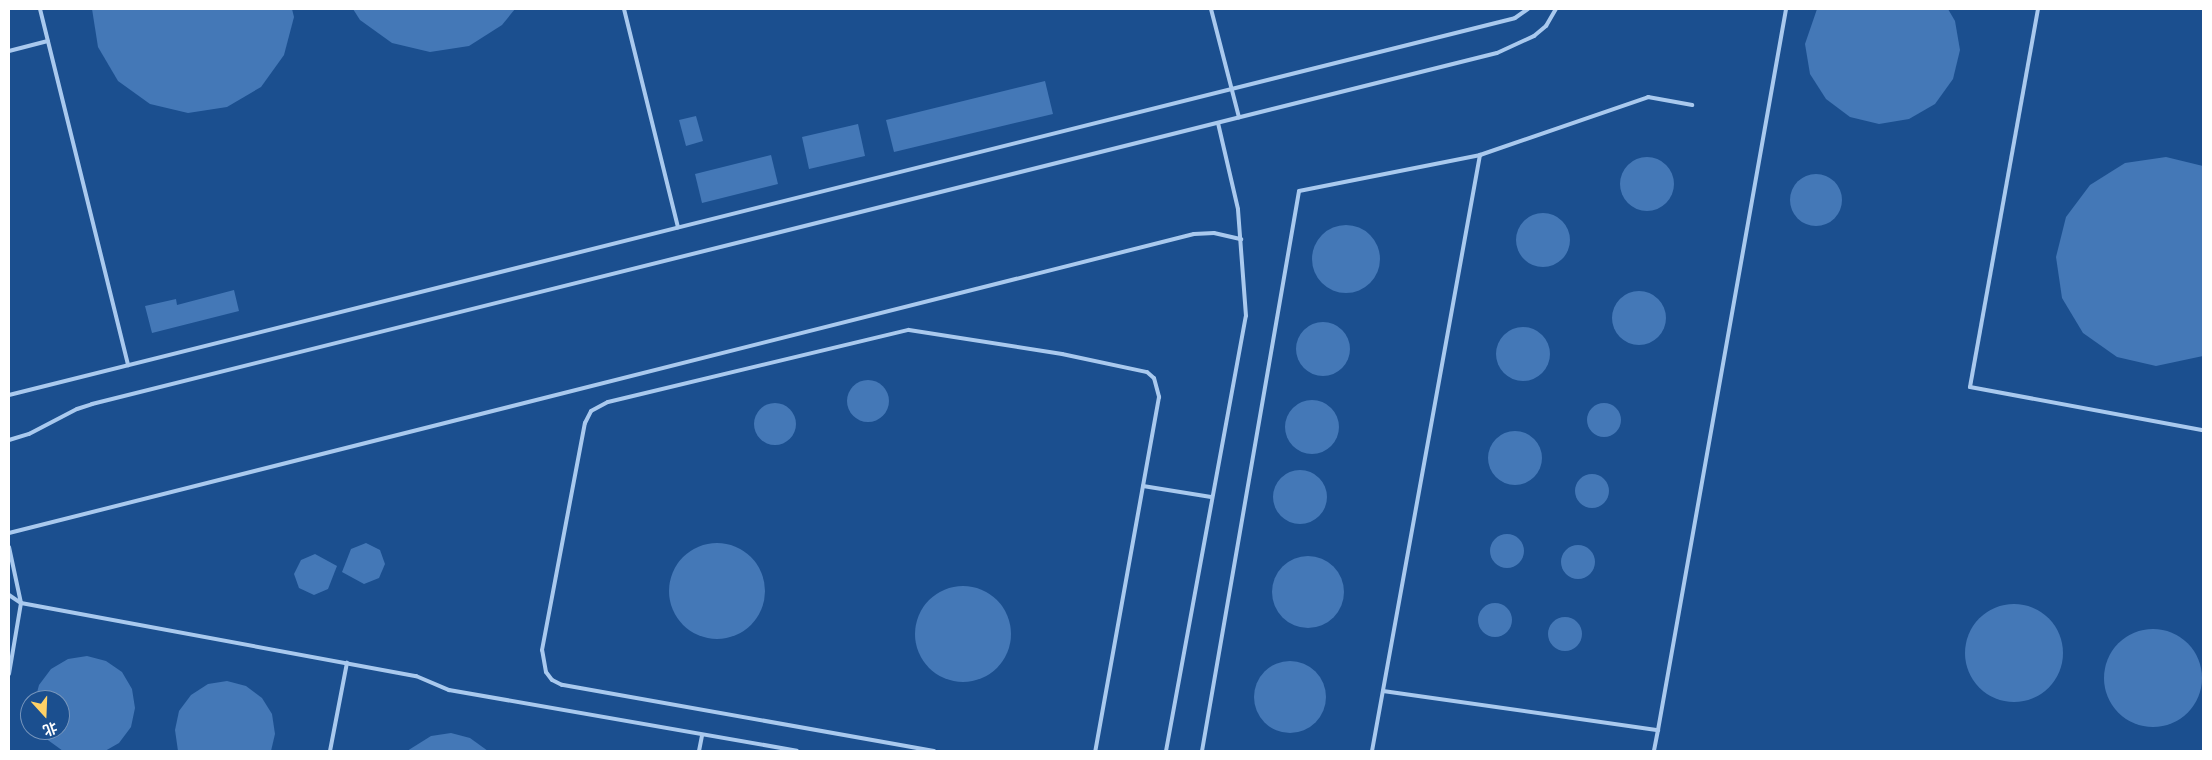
<!DOCTYPE html>
<meta charset="utf-8">
<style>
body{margin:0}
#map{position:relative;width:2212px;height:760px;overflow:hidden;background:#1b4f8f;font-family:"Varela Round","Noto Sans SC",sans-serif}
div>[style]{position:absolute}
[style*='--x']{left:calc(var(--x)*1px);top:calc(var(--y)*1px);width:calc(var(--w)*1px);rotate:calc(var(--a)*1deg)}
.building>*{inset:0;background:#4478b7}
.round{border-radius:50%}
.lane>*{height:4px;margin:-2px;padding:0 2px;transform-origin:2px;border-radius:2px;background:#a9c9ee}
span{translate:-50% -50%;white-space:nowrap;text-align:center;line-height:1.15;-webkit-text-stroke:4px #1b4f8f;paint-order:stroke}
.frame{position:absolute;inset:0;border:10px solid #fff;pointer-events:none}
.north{position:absolute;left:20px;top:690px;width:50px;height:50px;box-sizing:border-box;background:#1b4f8f;border:1px solid #7695bc;border-radius:50%;rotate:160deg;font-size:14px;font-weight:700;line-height:20px;text-align:center;color:#fff}
.north::after{content:'';display:block;margin:auto;width:18px;height:22px;background:#ffd166;clip-path:polygon(50% 0,100% 100%,50% 72%,0 100%)}
</style>
<div id="map">
<div class="building">
<i style="clip-path:polygon(92px 9px,292px 9px,294px 17px,284px 55px,261px 87px,227px 107px,188px 113px,150px 104px,118px 81px,98px 47px)"></i>
<i style="clip-path:polygon(353px 9px,515px 9px,502px 25px,469px 46px,430px 52px,392px 43px,360px 20px)"></i>
<i style="clip-path:polygon(1817px 9px,1948px 9px,1955px 21px,1960px 50px,1953px 79px,1935px 104px,1909px 119px,1879px 124px,1850px 117px,1826px 99px,1810px 74px,1805px 44px)"></i>
<i style="clip-path:polygon(1045px 81px,1053px 114px,894px 152px,886px 120px)"></i>
<i style="clip-path:polygon(696px 116px,703px 141px,686px 146px,679px 120px)"></i>
<i style="clip-path:polygon(858px 124px,865px 156px,809px 169px,802px 137px)"></i>
<i style="clip-path:polygon(771px 155px,778px 184px,702px 203px,695px 174px)"></i>
<i class="round" style="left:1620px;top:157px;width:54px;height:54px"></i>
<i style="clip-path:polygon(2166px 157px,2203px 166px,2203px 356px,2156px 366px,2117px 357px,2083px 333px,2062px 298px,2056px 257px,2066px 217px,2090px 185px,2125px 163px)"></i>
<i class="round" style="left:1790px;top:174px;width:52px;height:52px"></i>
<i class="round" style="left:1516px;top:213px;width:54px;height:54px"></i>
<i class="round" style="left:1312px;top:225px;width:68px;height:68px"></i>
<i style="clip-path:polygon(234px 290px,239px 311px,152px 333px,145px 306px,176px 299px,177px 305px)"></i>
<i class="round" style="left:1612px;top:291px;width:54px;height:54px"></i>
<i class="round" style="left:1296px;top:322px;width:54px;height:54px"></i>
<i class="round" style="left:1496px;top:327px;width:54px;height:54px"></i>
<i class="round" style="left:847px;top:380px;width:42px;height:42px"></i>
<i class="round" style="left:1285px;top:400px;width:54px;height:54px"></i>
<i class="round" style="left:1587px;top:403px;width:34px;height:34px"></i>
<i class="round" style="left:754px;top:403px;width:42px;height:42px"></i>
<i class="round" style="left:1488px;top:431px;width:54px;height:54px"></i>
<i class="round" style="left:1273px;top:470px;width:54px;height:54px"></i>
<i class="round" style="left:1575px;top:474px;width:34px;height:34px"></i>
<i class="round" style="left:1490px;top:534px;width:34px;height:34px"></i>
<i style="clip-path:polygon(366px 543px,380px 550px,385px 564px,379px 578px,364px 584px,342px 572px,351px 549px)"></i>
<i class="round" style="left:669px;top:543px;width:96px;height:96px"></i>
<i class="round" style="left:1561px;top:545px;width:34px;height:34px"></i>
<i style="clip-path:polygon(315px 554px,337px 566px,328px 589px,314px 595px,299px 588px,294px 574px,301px 560px)"></i>
<i class="round" style="left:1272px;top:556px;width:72px;height:72px"></i>
<i class="round" style="left:915px;top:586px;width:96px;height:96px"></i>
<i class="round" style="left:1478px;top:603px;width:34px;height:34px"></i>
<i class="round" style="left:1965px;top:604px;width:98px;height:98px"></i>
<i class="round" style="left:1548px;top:617px;width:34px;height:34px"></i>
<i class="round" style="left:2104px;top:629px;width:98px;height:98px"></i>
<i style="clip-path:polygon(87px 656px,106px 661px,122px 672px,132px 689px,135px 708px,131px 727px,119px 743px,105px 751px,63px 751px,34px 730px,60px 730px,60px 700px,35px 700px,39px 685px,51px 669px,68px 659px)"></i>
<i class="round" style="left:1254px;top:661px;width:72px;height:72px"></i>
<i style="clip-path:polygon(227px 681px,246px 686px,262px 698px,272px 714px,275px 734px,271px 751px,178px 751px,175px 730px,179px 711px,191px 695px,208px 684px)"></i>
<i style="clip-path:polygon(451px 733px,470px 738px,488px 751px,407px 751px,431px 736px)"></i>
</div>
<div class="lane">
<i style="--x:40;--y:9;--w:367;--a:76.1"></i>
<i style="--x:624;--y:9;--w:225;--a:76.1"></i>
<i style="--x:1211;--y:9;--w:112;--a:75.5"></i>
<i style="--x:2038;--y:9;--w:384;--a:100.2"></i>
<i style="--x:1970;--y:387;--w:237;--a:10.5"></i>
<i style="--x:9;--y:51;--w:40;--a:-14.4"></i>
<i style="--x:9;--y:395;--w:1552;--a:-14.05"></i>
<i style="--x:1515;--y:18;--w:16;--a:-35"></i>
<i style="--x:9;--y:440;--w:21;--a:-17"></i>
<i style="--x:29;--y:434;--w:54;--a:-27.5"></i>
<i style="--x:77;--y:409;--w:16;--a:-18"></i>
<i style="--x:92;--y:404;--w:1448;--a:-14.03"></i>
<i style="--x:1497;--y:53;--w:41;--a:-24.7"></i>
<i style="--x:1534;--y:36;--w:16;--a:-40"></i>
<i style="--x:1546;--y:26;--w:20;--a:-60"></i>
<i style="--x:1143;--y:486;--w:69;--a:9.2"></i>
<i style="--x:9;--y:533;--w:1222;--a:-14.16"></i>
<i style="--x:1194;--y:234;--w:20;--a:-3"></i>
<i style="--x:1214;--y:233;--w:28;--a:13"></i>
<i style="--x:9;--y:547;--w:57;--a:77.9"></i>
<i style="--x:21;--y:603;--w:72;--a:99.6"></i>
<i style="--x:9;--y:595;--w:14;--a:34"></i>
<i style="--x:21;--y:603;--w:402;--a:10.5"></i>
<i style="--x:416;--y:676;--w:36;--a:23"></i>
<i style="--x:449;--y:690;--w:353;--a:9.9"></i>
<i style="--x:1383;--y:691;--w:278;--a:8.1"></i>
<i style="--x:1658;--y:730;--w:21;--a:101"></i>
<i style="--x:1658;--y:730;--w:732;--a:-79.93"></i>
<i style="--x:330;--y:751;--w:90;--a:-79.1"></i>
<i style="--x:699;--y:751;--w:16;--a:-79"></i>
<i style="--x:934;--y:751;--w:378;--a:-169.9"></i>
<i style="--x:562;--y:685;--w:11;--a:-153"></i>
<i style="--x:552;--y:680;--w:10;--a:-127"></i>
<i style="--x:546;--y:672;--w:22;--a:-100"></i>
<i style="--x:542;--y:650;--w:231;--a:-79.3"></i>
<i style="--x:585;--y:423;--w:13;--a:-63"></i>
<i style="--x:591;--y:411;--w:19;--a:-28"></i>
<i style="--x:608;--y:402;--w:309;--a:-13.5"></i>
<i style="--x:909;--y:330;--w:155;--a:8.9"></i>
<i style="--x:1062;--y:354;--w:87;--a:12"></i>
<i style="--x:1147;--y:372;--w:9;--a:41"></i>
<i style="--x:1154;--y:378;--w:20;--a:75"></i>
<i style="--x:1159;--y:397;--w:360;--a:100.2"></i>
<i style="--x:1166;--y:751;--w:442;--a:-79.6"></i>
<i style="--x:1246;--y:316;--w:107;--a:-94.3"></i>
<i style="--x:1238;--y:209;--w:88;--a:-103.1"></i>
<i style="--x:1202;--y:751;--w:568;--a:-80.17"></i>
<i style="--x:1299;--y:191;--w:185;--a:-11.2"></i>
<i style="--x:1480;--y:155;--w:178;--a:-19"></i>
<i style="--x:1648;--y:97;--w:45;--a:10.3"></i>
<i style="--x:1372;--y:751;--w:606;--a:-79.73"></i>
</div>
<div class="frame"></div>
<div class="north">北</div>
</div>
